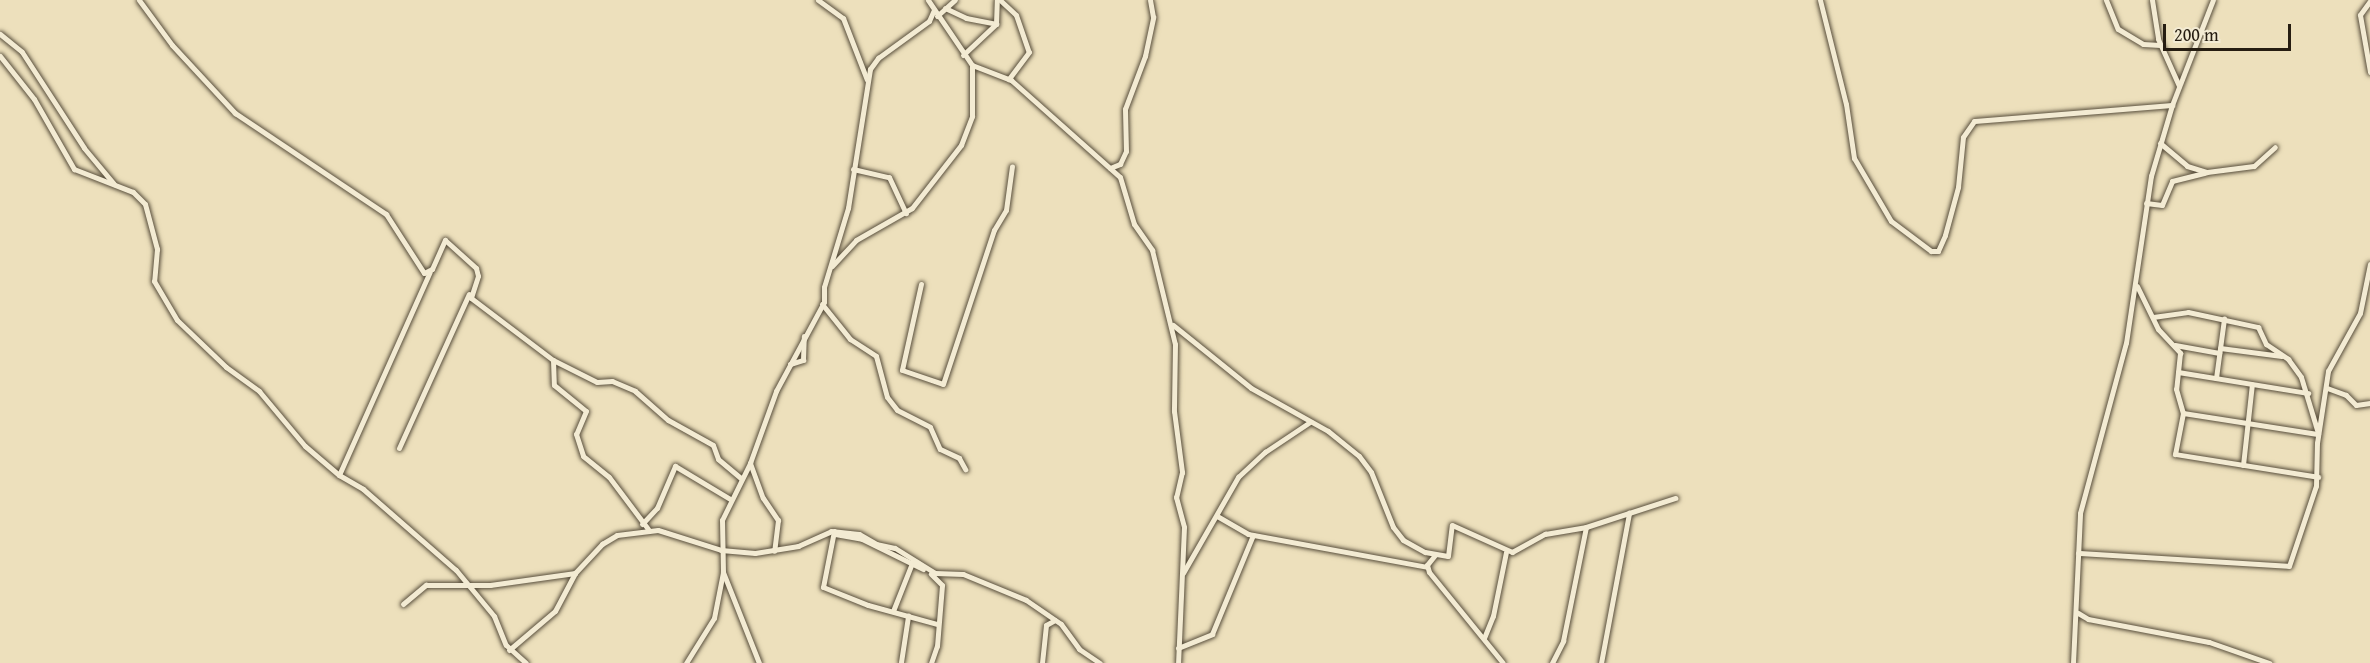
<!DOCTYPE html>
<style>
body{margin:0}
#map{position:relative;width:2370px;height:663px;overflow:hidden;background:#ede0bc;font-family:"Gentium Book Plus",serif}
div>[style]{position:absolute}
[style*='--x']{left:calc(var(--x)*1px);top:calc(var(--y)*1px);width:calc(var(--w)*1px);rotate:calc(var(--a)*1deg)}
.roads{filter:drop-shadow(0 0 2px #584e3c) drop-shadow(0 0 2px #584e3c)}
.street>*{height:5px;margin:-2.5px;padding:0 2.5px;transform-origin:2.5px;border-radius:2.5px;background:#f3ebd3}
span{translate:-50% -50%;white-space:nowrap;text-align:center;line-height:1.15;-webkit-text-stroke:6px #f3ebd3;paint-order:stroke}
.scale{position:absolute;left:2163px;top:24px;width:128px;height:27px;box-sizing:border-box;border:3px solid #261d11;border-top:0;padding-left:8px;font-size:18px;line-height:21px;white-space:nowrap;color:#261d11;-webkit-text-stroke:4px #f3ebd3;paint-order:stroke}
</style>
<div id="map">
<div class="roads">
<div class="street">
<i style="--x:139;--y:0;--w:56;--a:53.7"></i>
<i style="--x:172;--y:45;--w:93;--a:47.2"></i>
<i style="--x:235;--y:113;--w:182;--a:33.8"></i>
<i style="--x:386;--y:214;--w:70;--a:57.2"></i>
<i style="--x:424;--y:273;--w:9;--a:-27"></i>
<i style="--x:432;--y:269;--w:32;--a:-66"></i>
<i style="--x:445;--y:240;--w:42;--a:42.1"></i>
<i style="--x:476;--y:268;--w:8;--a:76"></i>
<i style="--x:478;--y:276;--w:23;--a:108"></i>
<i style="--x:471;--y:298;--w:103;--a:37.1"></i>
<i style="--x:553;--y:360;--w:25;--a:88"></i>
<i style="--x:554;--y:385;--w:41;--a:39.1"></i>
<i style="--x:586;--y:411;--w:25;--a:113"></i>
<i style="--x:576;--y:434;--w:23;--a:72"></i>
<i style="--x:583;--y:456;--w:33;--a:39"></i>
<i style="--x:609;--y:477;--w:65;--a:53.1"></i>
<i style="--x:818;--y:0;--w:31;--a:36"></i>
<i style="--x:843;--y:18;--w:66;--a:68.8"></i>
<i style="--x:928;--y:0;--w:78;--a:55.9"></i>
<i style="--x:972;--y:65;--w:42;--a:21"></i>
<i style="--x:1011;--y:80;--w:146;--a:41.7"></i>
<i style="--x:1120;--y:177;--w:49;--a:73.4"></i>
<i style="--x:1134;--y:224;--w:32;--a:55"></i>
<i style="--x:1152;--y:250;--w:97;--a:76.3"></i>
<i style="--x:1175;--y:344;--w:67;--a:90.9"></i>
<i style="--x:1174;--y:411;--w:62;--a:82.5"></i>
<i style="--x:1182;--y:472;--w:26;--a:103"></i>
<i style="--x:1176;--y:497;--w:31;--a:75"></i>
<i style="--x:1184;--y:527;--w:136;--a:92.5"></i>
<i style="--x:1000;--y:0;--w:22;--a:43"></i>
<i style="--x:1016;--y:15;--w:39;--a:71"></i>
<i style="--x:1029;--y:52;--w:34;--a:127"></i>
<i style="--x:1820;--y:0;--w:107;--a:76"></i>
<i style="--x:1846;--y:104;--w:55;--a:81.6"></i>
<i style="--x:1854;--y:158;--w:73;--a:59.6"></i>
<i style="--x:1891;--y:221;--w:50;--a:36.9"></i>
<i style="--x:1931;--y:251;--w:7;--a:0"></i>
<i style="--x:1938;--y:251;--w:17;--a:-66"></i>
<i style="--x:1945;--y:235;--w:50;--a:-74.8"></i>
<i style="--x:1958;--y:187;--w:50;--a:-84.3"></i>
<i style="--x:1963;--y:137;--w:19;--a:-55"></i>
<i style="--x:1974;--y:121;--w:199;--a:-4.6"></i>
<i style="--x:2106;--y:0;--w:31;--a:68"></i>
<i style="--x:2118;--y:29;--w:29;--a:31"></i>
<i style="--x:2143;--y:44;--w:17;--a:3"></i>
<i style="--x:2152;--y:0;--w:39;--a:81"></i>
<i style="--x:2158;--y:39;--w:51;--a:65.9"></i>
<i style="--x:2370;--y:1;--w:17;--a:126"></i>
<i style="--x:2360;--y:15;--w:58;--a:80"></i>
<i style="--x:945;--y:8;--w:23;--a:25"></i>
<i style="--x:966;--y:18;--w:31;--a:11"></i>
<i style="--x:937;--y:16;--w:24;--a:-42"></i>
<i style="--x:0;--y:34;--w:28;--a:39"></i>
<i style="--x:22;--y:52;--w:114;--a:57.1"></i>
<i style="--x:84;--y:148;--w:47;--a:50.2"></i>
<i style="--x:963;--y:55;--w:45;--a:-43.2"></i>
<i style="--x:996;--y:24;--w:24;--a:-88"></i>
<i style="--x:0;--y:56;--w:55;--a:51.7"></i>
<i style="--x:34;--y:99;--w:81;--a:60.3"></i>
<i style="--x:74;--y:169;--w:63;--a:21.3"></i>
<i style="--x:133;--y:192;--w:17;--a:45"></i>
<i style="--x:145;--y:204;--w:47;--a:75.1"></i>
<i style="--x:157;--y:249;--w:32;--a:95"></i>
<i style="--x:154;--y:281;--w:45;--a:59.5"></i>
<i style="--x:177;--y:320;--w:68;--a:43.8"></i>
<i style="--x:226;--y:367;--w:41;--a:36"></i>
<i style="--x:259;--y:391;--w:72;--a:50.1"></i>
<i style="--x:305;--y:446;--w:45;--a:40.5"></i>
<i style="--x:339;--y:475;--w:28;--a:30"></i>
<i style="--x:363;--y:489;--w:123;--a:41.1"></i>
<i style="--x:456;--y:570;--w:60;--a:50.4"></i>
<i style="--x:494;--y:616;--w:31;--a:68"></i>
<i style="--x:506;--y:645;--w:27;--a:42"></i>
<i style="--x:2160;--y:143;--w:35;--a:40"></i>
<i style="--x:2187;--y:166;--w:21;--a:17"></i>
<i style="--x:2207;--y:172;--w:47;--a:-7.3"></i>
<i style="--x:2254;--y:166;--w:28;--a:-42"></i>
<i style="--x:1110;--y:168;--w:11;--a:-22"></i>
<i style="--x:1120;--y:164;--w:14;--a:-65"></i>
<i style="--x:1126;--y:151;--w:42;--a:-91.4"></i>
<i style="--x:1125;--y:109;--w:57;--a:-69.3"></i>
<i style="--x:1145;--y:56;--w:40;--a:-78"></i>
<i style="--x:1153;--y:17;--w:17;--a:-100"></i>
<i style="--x:853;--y:169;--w:37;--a:13"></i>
<i style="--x:889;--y:177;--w:40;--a:65"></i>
<i style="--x:2146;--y:203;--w:16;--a:7"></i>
<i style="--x:2162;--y:205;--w:26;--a:-67"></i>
<i style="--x:2172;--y:181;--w:34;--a:-14"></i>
<i style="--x:832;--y:266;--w:35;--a:-47"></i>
<i style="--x:856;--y:240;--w:64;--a:-29.7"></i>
<i style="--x:912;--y:208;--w:80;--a:-52.1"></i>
<i style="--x:961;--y:145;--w:31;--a:-69"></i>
<i style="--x:972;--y:116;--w:51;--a:-90"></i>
<i style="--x:921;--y:284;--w:88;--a:102.5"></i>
<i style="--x:902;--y:370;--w:43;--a:18.9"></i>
<i style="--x:943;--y:384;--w:162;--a:-71.7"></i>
<i style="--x:994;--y:230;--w:23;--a:-59"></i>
<i style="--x:1006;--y:210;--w:44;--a:-82.2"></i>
<i style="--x:2137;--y:286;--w:48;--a:64"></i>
<i style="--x:2158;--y:329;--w:33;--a:47"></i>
<i style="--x:2180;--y:353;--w:36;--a:96"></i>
<i style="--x:2176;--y:389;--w:25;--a:74"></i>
<i style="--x:2183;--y:413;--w:42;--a:101"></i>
<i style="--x:2175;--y:454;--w:145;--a:9.1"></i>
<i style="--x:822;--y:304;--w:45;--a:51.3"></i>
<i style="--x:850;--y:339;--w:31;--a:33"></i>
<i style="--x:876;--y:356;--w:42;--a:75"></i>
<i style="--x:887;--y:397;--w:16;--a:52"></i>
<i style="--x:897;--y:410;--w:37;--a:27"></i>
<i style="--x:930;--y:427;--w:24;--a:66"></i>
<i style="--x:940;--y:449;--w:21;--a:25"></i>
<i style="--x:959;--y:458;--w:13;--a:61"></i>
<i style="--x:2153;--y:317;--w:35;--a:-8"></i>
<i style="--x:2188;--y:312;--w:72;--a:12.1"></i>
<i style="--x:2258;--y:327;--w:19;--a:65"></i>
<i style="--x:2266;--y:344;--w:27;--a:34"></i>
<i style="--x:2288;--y:359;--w:22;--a:54"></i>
<i style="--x:2301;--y:377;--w:59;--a:73.1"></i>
<i style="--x:1173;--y:325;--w:100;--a:38.9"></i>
<i style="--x:1251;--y:388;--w:88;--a:29.2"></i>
<i style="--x:1328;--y:431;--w:40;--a:39"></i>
<i style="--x:1359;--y:456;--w:20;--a:53"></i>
<i style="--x:1371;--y:472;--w:59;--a:68.2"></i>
<i style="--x:1393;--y:527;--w:16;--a:52"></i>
<i style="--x:1403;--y:540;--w:25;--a:29"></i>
<i style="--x:1425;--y:552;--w:23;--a:10"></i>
<i style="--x:1448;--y:556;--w:31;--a:-83"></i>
<i style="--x:1452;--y:525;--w:66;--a:24.2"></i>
<i style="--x:1512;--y:552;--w:38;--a:-29"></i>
<i style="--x:1545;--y:534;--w:42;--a:-9.7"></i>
<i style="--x:1586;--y:527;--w:94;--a:-18"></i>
<i style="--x:2175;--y:345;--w:45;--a:10.3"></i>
<i style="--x:2220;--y:348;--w:62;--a:7.5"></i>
<i style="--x:553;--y:360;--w:49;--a:26.6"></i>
<i style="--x:597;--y:382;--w:15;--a:-4"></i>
<i style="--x:612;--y:381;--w:25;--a:23"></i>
<i style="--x:635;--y:391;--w:44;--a:41.3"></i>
<i style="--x:668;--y:420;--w:51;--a:29.1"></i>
<i style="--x:713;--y:445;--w:15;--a:70"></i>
<i style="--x:718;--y:459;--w:30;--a:40"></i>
<i style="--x:790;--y:364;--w:14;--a:-17"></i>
<i style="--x:803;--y:360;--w:24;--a:-88"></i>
<i style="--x:2178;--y:372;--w:132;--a:9.2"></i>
<i style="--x:2216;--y:378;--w:60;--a:-82.3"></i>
<i style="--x:2327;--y:388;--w:20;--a:20"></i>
<i style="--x:2346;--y:395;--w:14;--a:45"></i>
<i style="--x:2356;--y:405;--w:14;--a:-8"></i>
<i style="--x:2183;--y:413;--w:136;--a:8.9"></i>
<i style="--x:399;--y:448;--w:169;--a:-65.6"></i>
<i style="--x:750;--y:463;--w:37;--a:70"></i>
<i style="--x:763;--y:498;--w:27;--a:56"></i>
<i style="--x:778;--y:520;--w:31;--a:97"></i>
<i style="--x:2243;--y:465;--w:81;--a:-83.7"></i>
<i style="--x:339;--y:475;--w:222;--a:-65.9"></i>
<i style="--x:1217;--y:516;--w:36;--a:30"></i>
<i style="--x:1248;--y:534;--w:182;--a:10.4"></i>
<i style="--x:642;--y:524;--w:22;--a:-47"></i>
<i style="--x:657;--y:508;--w:46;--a:-66.8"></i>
<i style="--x:675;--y:466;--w:64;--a:31"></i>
<i style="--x:834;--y:531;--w:57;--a:101.1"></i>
<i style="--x:823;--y:587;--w:48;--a:21.8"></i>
<i style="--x:868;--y:605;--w:72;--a:15.4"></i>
<i style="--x:835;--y:534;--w:27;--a:10"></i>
<i style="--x:862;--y:539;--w:68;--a:26.2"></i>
<i style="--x:2078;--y:553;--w:211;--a:3.5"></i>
<i style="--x:2289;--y:566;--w:84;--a:-71.4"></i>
<i style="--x:2316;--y:486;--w:43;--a:-88.7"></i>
<i style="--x:2317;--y:443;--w:73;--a:-81.3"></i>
<i style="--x:2328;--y:371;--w:66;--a:-61.1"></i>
<i style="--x:2360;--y:313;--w:50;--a:-78.5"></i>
<i style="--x:1435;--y:555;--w:13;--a:129"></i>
<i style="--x:1427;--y:565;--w:7;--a:74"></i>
<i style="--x:1429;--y:572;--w:117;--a:50.9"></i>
<i style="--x:1183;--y:573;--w:111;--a:-60.2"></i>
<i style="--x:1238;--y:477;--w:37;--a:-43"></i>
<i style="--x:1265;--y:452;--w:54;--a:-33.7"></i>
<i style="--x:403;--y:604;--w:30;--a:-40"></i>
<i style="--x:426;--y:585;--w:64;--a:0"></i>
<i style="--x:490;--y:585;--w:86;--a:-8"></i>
<i style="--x:893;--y:611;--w:52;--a:-68.4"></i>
<i style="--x:2078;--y:613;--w:12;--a:31"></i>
<i style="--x:2088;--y:619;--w:123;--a:10.8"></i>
<i style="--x:2209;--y:642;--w:64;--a:19.3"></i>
<i style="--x:1484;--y:638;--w:24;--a:-68"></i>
<i style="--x:1493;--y:616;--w:65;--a:-78.5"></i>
<i style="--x:1178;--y:648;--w:37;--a:-22"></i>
<i style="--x:1212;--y:634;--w:107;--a:-67.5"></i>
<i style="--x:509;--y:650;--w:60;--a:-40.3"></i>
<i style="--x:555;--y:611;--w:43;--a:-62.2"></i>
<i style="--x:575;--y:573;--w:40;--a:-47"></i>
<i style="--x:602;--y:544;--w:17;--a:-31"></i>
<i style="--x:617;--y:535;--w:41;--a:-7"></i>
<i style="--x:658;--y:530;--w:66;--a:17.6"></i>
<i style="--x:721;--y:550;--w:34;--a:5"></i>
<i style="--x:755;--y:553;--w:44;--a:-9.2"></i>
<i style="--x:798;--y:546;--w:36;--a:-24"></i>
<i style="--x:831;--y:531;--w:28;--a:6"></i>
<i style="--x:859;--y:534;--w:20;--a:30"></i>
<i style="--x:876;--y:544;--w:19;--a:12"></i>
<i style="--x:895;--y:548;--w:47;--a:32"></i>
<i style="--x:935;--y:573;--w:28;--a:2"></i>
<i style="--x:963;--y:574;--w:68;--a:22.4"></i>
<i style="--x:1026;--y:600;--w:42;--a:34.4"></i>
<i style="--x:1061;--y:624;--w:31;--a:54"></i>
<i style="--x:1079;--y:649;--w:25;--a:34"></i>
<i style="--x:901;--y:662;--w:47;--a:-81.3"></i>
<i style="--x:686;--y:663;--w:53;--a:-58.1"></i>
<i style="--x:714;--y:618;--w:47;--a:-78.9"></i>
<i style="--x:759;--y:663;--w:98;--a:-111.6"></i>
<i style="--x:723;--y:572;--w:52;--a:-91.1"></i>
<i style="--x:722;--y:520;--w:64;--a:-63.8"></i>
<i style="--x:750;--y:463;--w:77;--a:-70.1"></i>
<i style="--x:776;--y:391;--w:101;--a:-61.7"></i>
<i style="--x:824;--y:302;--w:15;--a:-90"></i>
<i style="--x:824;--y:287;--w:83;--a:-73.1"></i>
<i style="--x:848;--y:208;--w:141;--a:-81"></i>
<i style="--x:870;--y:69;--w:14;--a:-54"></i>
<i style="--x:878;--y:58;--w:63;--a:-36"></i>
<i style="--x:929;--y:21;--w:12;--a:-66"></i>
<i style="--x:931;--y:663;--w:18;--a:-71"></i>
<i style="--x:937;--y:646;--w:61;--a:-85.3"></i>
<i style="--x:942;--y:585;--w:16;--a:-135"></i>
<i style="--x:1042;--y:663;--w:38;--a:-84"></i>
<i style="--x:1046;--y:625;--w:10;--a:-29"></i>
<i style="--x:1552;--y:663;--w:25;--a:-63"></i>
<i style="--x:1563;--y:641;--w:116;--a:-78.6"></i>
<i style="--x:1601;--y:663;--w:153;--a:-79.4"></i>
<i style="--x:2073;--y:663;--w:150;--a:-87.3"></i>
<i style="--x:2080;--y:513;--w:176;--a:-74.9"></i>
<i style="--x:2126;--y:343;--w:169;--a:-81.5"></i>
<i style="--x:2151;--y:176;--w:74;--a:-73.5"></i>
<i style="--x:2172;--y:105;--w:113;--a:-68.7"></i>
</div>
</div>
<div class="scale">200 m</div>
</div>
